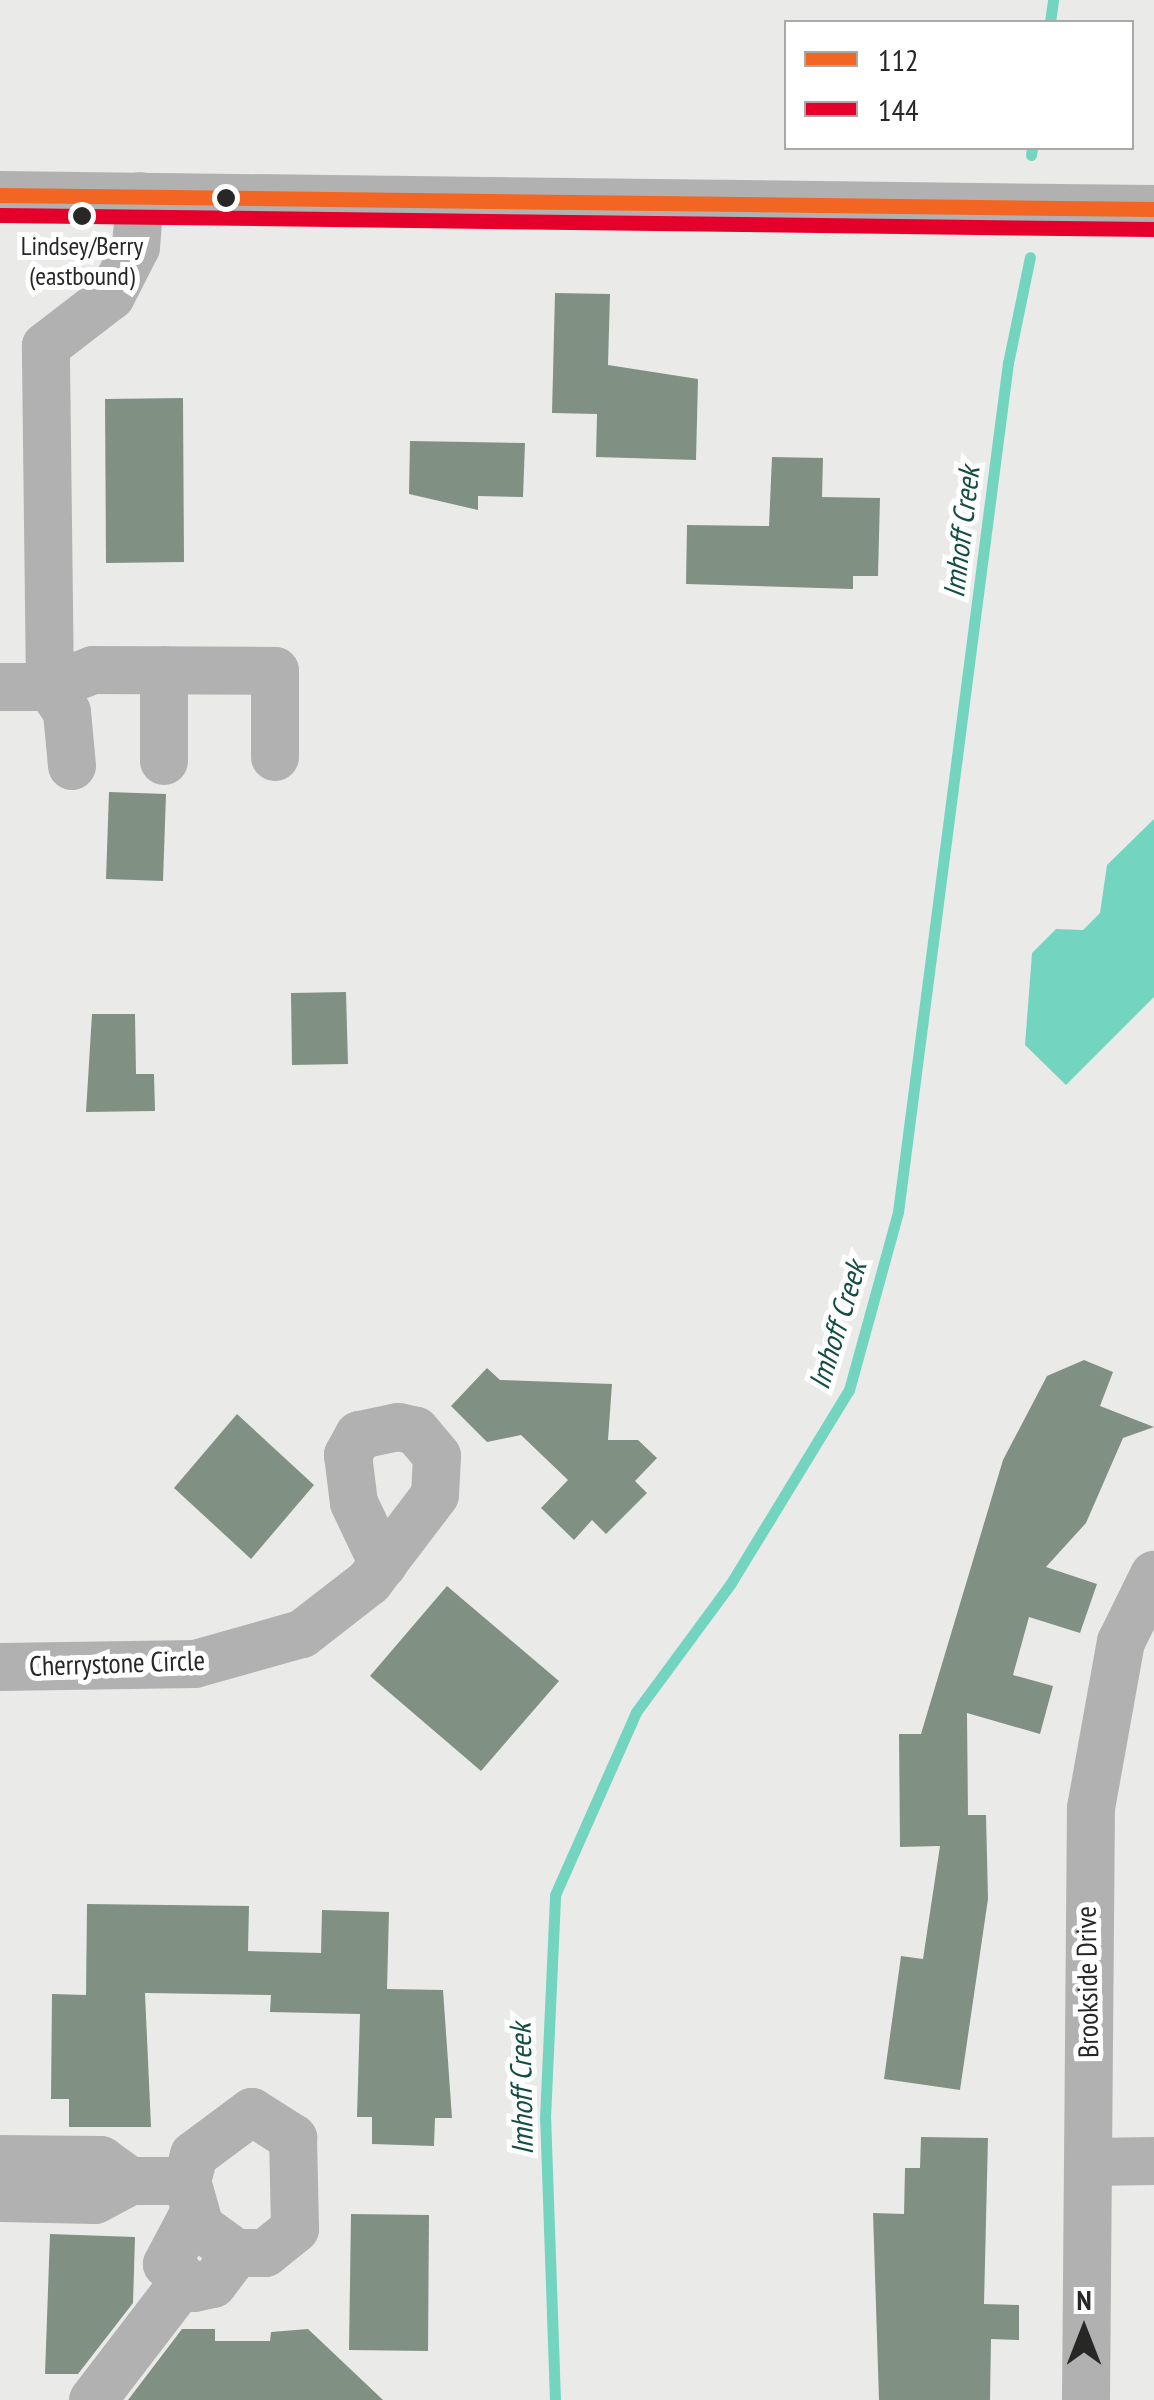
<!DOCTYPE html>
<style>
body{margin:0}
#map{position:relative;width:1154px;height:2400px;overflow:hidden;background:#eaebe9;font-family:"PT Sans Narrow",sans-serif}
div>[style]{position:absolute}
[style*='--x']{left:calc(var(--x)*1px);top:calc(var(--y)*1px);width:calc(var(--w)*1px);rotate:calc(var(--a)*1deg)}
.water>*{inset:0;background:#73d4c0}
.stream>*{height:11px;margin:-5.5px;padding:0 5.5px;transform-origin:5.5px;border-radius:5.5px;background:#73d4c0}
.building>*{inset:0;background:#809183}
.minor>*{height:48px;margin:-24px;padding:0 24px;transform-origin:24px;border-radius:24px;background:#b1b1b1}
.bus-1>*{height:15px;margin:-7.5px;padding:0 7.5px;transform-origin:7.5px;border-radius:7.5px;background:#f26522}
.bus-2>*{height:15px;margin:-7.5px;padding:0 7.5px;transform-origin:7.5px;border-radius:7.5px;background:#e4002b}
.dots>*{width:28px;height:28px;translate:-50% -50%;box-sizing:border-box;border:5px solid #fff;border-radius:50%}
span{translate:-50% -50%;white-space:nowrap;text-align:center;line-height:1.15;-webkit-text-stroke:10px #fff;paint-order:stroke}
.bus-label{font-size:26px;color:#272726}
.street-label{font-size:28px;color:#272726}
.water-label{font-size:30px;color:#144d42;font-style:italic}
.legend{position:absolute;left:784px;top:20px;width:350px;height:130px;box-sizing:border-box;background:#fff;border:2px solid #a9a9a8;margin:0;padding:12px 18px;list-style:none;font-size:30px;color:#272726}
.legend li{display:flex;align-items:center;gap:20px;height:50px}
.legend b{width:50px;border:2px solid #a9a9a8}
.north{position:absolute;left:1034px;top:2280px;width:100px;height:100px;-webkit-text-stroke:8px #fff;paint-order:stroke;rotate:0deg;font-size:28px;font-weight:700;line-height:40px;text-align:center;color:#272726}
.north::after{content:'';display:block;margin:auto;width:35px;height:45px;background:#272726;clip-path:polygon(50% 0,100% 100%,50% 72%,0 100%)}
</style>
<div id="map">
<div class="water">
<i style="clip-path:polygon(1154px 819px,1154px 997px,1066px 1085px,1025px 1045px,1032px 953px,1056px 929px,1083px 930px,1100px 913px,1107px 865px)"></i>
</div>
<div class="stream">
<i style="--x:1050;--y:22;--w:22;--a:-82"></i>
<i style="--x:1031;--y:155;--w:7;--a:-82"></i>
<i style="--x:555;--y:2400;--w:282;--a:-92"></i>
<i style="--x:545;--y:2118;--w:223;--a:-87.4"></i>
<i style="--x:555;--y:1895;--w:200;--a:-66.1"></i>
<i style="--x:636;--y:1712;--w:160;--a:-53.6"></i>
<i style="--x:731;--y:1583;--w:226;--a:-58.6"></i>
<i style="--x:849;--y:1390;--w:185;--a:-74.6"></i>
<i style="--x:898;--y:1212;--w:856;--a:-82.62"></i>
<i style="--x:1008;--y:363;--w:108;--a:-78.3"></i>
</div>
<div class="building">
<i style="clip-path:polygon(555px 293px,610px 294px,608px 365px,698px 379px,696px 460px,596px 457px,597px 414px,552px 413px)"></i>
<i style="clip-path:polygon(183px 398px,184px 562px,106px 563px,105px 399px)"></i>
<i style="clip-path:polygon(410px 441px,525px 443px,523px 497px,478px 496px,478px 510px,409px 494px)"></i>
<i style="clip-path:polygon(772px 457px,823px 458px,822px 497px,880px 498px,878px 576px,853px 576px,853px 589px,686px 584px,687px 525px,769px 526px)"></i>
<i style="clip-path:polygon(109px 792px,166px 794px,163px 881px,106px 879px)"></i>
<i style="clip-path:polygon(346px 992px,348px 1064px,292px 1065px,291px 993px)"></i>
<i style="clip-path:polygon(92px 1014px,135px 1014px,136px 1074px,154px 1074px,155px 1111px,86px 1112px)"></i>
<i style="clip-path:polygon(1084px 1360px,1113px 1372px,1100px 1406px,1154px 1427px,1123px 1438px,1086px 1523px,1046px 1567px,1097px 1584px,1080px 1633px,1029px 1617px,1013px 1675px,1053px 1686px,1040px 1734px,967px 1713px,968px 1815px,986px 1815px,988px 1899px,960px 2090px,884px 2079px,901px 1956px,923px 1959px,940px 1846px,900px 1847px,899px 1734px,921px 1734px,1003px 1460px,1047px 1376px)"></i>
<i style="clip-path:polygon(487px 1368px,500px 1380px,612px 1384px,608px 1440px,638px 1440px,657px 1458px,635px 1481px,647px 1493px,606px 1534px,592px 1520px,574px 1540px,541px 1508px,568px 1480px,521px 1435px,487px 1442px,451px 1406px)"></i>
<i style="clip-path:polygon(237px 1414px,314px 1485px,251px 1559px,174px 1488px)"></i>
<i style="clip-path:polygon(447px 1586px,559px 1681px,481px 1771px,370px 1676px)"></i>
<i style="clip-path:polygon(87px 1904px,249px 1906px,248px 1951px,321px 1953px,322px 1910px,389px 1912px,387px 1989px,443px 1990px,452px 2118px,435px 2118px,434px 2146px,372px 2144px,372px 2117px,357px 2117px,360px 2014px,270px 2012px,271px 1995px,145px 1993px,151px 2127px,69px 2127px,69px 2099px,51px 2099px,52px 1994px,86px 1995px)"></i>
<i style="clip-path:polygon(921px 2137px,988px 2138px,984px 2304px,1019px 2305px,1019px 2340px,991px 2339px,990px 2400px,879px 2400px,873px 2213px,904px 2214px,905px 2168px,920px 2168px)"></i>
<i style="clip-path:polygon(351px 2214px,429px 2215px,428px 2351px,349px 2350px)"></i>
<i style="clip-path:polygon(50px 2234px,135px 2237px,133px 2303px,78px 2374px,45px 2374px)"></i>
<i style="clip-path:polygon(182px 2329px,215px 2329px,215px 2341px,270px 2341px,271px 2332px,308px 2329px,383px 2400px,128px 2400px)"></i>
</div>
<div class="minor">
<i style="--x:0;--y:195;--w:1154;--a:0.7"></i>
<i style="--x:164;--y:670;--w:91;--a:90"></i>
<i style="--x:0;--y:687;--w:50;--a:0"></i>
<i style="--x:50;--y:687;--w:341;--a:-90.7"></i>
<i style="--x:46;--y:346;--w:82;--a:-37.6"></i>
<i style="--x:111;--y:296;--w:55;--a:-63"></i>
<i style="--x:136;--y:247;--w:51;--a:-85.5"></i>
<i style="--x:72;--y:766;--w:54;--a:-95.3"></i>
<i style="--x:67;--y:712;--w:30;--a:-124"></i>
<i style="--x:50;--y:687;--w:46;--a:-21.6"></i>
<i style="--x:93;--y:670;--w:182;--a:0.3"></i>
<i style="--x:275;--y:671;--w:86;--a:90"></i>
<i style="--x:0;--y:1667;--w:195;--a:-0.9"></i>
<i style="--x:195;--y:1664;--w:111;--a:-15.7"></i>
<i style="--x:302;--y:1634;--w:85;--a:-37.8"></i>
<i style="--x:369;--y:1582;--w:109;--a:-52.8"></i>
<i style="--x:435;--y:1495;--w:39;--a:-87"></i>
<i style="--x:437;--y:1456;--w:33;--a:-130"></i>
<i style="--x:416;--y:1431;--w:18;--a:-167"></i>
<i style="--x:398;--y:1427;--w:40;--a:168"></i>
<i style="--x:359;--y:1435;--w:23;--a:119"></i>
<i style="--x:348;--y:1455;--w:48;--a:82.9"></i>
<i style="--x:354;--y:1503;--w:68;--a:64.6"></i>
<i style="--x:252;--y:2112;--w:49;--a:32.4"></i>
<i style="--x:293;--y:2138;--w:91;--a:88.7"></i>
<i style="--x:295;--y:2229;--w:38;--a:141"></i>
<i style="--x:265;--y:2253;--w:29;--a:180"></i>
<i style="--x:236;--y:2253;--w:44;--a:-144.2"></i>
<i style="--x:200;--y:2227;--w:48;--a:-105.8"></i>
<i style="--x:187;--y:2181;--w:27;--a:-75"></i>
<i style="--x:194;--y:2155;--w:72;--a:-36.6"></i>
<i style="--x:0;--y:2159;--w:101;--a:0.6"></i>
<i style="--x:101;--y:2160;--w:36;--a:36"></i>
<i style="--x:1091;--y:2162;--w:63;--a:-0.9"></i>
<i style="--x:0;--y:2198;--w:95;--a:1.2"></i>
<i style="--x:95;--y:2200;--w:40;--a:-28"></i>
<i style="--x:130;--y:2181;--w:57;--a:0"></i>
<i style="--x:194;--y:2213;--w:58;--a:117.9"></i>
<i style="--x:167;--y:2264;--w:36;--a:42"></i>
<i style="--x:194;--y:2288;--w:19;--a:-12"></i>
<i style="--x:213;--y:2284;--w:39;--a:-53"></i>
<i style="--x:93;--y:2400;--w:151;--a:-52.5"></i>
<i style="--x:1086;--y:2400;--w:592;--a:-89.52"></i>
<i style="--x:1091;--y:1808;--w:169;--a:-79.8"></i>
<i style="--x:1121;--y:1642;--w:75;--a:-63.8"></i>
</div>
<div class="bus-1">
<i style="--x:0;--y:195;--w:1154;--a:0.7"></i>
</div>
<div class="bus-2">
<i style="--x:0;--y:215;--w:1154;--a:0.7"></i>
</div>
<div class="dots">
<i style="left:226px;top:198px;background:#272726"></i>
<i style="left:82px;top:216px;background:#272726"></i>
</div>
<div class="bus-label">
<span style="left:82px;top:261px">Lindsey/Berry<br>(eastbound)</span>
</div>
<div class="street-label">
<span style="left:117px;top:1663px;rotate:-2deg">Cherrystone Circle</span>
<span style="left:1087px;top:1982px;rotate:-91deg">Brookside Drive</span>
</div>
<div class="water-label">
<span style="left:961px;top:532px;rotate:-83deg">Imhoff Creek</span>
<span style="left:837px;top:1325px;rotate:-73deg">Imhoff Creek</span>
<span style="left:521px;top:2089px;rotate:-91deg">Imhoff Creek</span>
</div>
<ul class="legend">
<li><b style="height:12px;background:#f26522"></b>112</li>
<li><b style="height:12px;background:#e4002b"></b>144</li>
</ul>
<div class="north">N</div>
</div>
